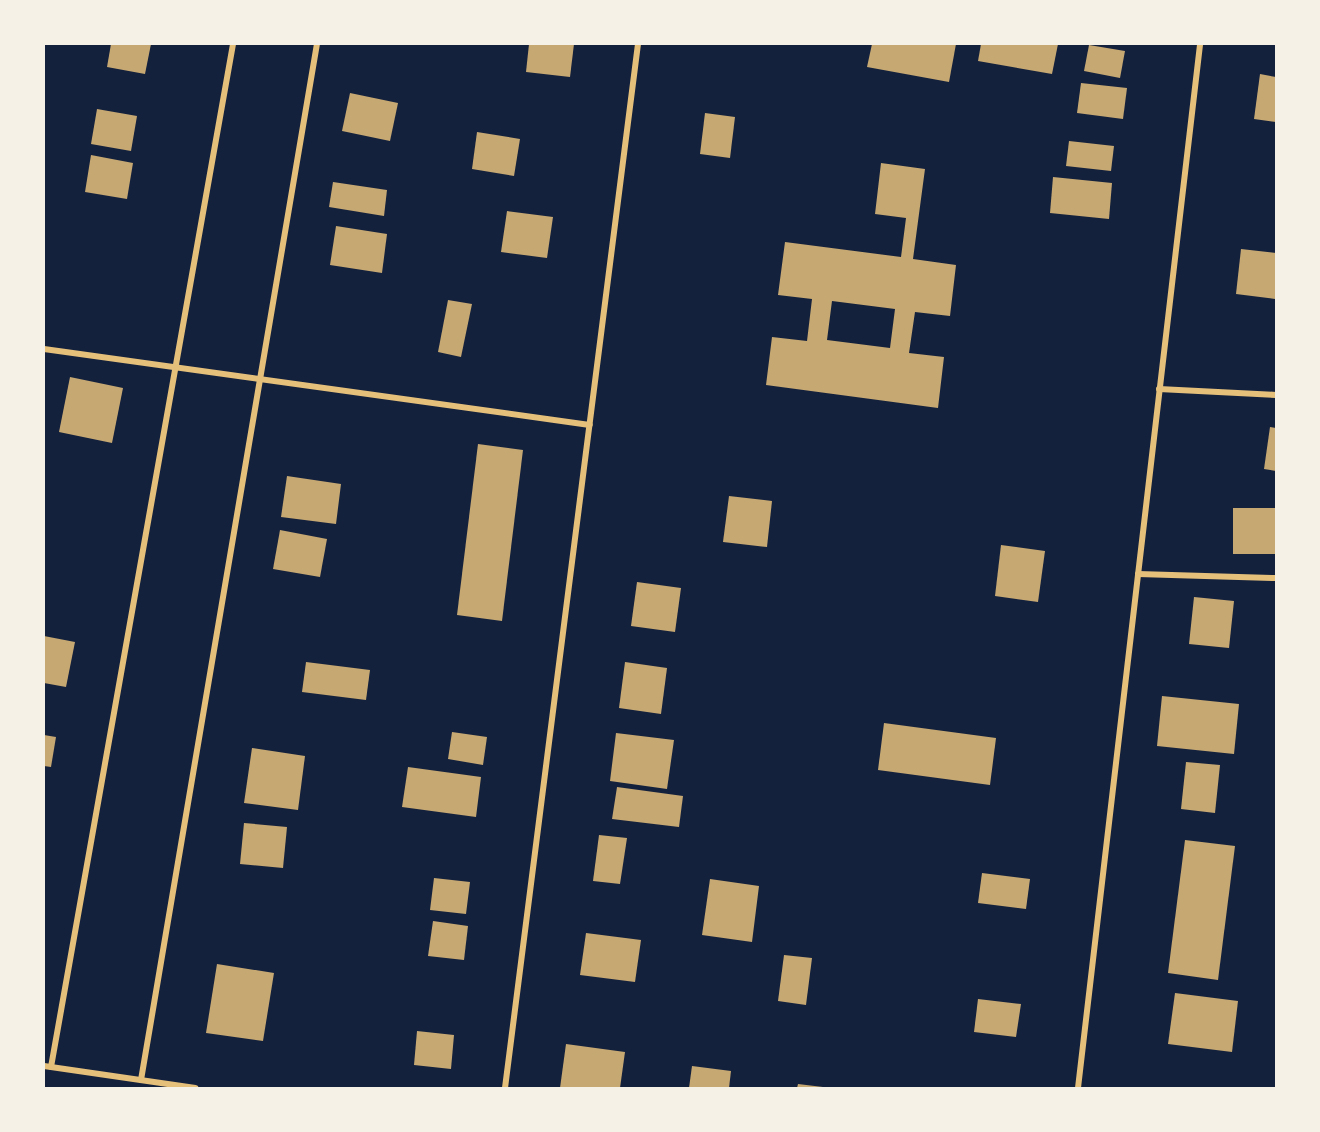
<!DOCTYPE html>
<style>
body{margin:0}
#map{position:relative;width:1320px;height:1132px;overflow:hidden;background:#14213d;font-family:Manrope,sans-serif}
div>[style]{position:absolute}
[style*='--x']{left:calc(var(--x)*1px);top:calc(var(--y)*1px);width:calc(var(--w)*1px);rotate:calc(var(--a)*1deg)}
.building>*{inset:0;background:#c6a872}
.minor>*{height:6px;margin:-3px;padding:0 3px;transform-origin:3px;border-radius:3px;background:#e5c07b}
span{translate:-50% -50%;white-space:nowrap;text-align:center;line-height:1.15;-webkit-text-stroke:6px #f6f1e7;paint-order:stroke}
.frame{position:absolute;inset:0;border:45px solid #f6f1e7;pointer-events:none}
</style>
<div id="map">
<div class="building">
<i style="clip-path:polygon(111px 44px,151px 44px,145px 74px,107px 67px)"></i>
<i style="clip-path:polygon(529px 44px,574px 44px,570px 77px,526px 72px)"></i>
<i style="clip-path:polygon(872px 44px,956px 44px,949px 82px,867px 67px)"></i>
<i style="clip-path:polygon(981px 44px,1058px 44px,1052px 74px,978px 61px)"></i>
<i style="clip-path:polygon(1089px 45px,1125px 51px,1120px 78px,1084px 71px)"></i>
<i style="clip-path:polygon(1260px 74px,1276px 77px,1276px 122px,1254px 119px)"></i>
<i style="clip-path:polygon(1081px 83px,1127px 88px,1123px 119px,1077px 113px)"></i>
<i style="clip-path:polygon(350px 93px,398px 103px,390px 141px,342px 131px)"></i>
<i style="clip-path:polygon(97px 109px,137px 116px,131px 151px,91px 144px)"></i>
<i style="clip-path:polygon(705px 113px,735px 117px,730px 158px,700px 154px)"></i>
<i style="clip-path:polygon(477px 132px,520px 139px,514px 176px,472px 169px)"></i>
<i style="clip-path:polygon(1069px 141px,1114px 146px,1111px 171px,1066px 166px)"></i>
<i style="clip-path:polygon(91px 155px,133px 163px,127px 199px,85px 192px)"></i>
<i style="clip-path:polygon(evenodd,881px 163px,925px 169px,913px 259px,956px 265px,950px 316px,915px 312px,909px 353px,944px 357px,938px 408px,766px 385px,772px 337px,807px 341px,812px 299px,778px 295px,785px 242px,901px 257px,906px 218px,875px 214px,881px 163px,832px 301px,895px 309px,890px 348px,827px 340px,832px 301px)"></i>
<i style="clip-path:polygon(1053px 177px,1112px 183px,1109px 219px,1050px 213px)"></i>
<i style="clip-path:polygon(333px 182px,387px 190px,384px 216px,329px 207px)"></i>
<i style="clip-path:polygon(507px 211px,553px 217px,547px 258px,501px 252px)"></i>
<i style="clip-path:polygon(336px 226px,387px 234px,382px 273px,330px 265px)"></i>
<i style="clip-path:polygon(1241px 249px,1276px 253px,1275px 299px,1236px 294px)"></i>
<i style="clip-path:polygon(448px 300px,472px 304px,461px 357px,438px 352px)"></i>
<i style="clip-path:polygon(70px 377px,123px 388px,112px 443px,59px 432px)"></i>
<i style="clip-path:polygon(1270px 427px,1276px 428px,1276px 471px,1264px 469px)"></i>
<i style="clip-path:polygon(478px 444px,523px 450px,502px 621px,457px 615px)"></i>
<i style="clip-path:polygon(287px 476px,341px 484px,336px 524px,281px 517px)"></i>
<i style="clip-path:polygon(729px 496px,772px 501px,767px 547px,723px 542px)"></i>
<i style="clip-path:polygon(1233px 508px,1276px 508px,1276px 554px,1233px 554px)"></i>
<i style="clip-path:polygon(280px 530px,327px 539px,320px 577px,273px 569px)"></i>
<i style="clip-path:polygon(1001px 545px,1045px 551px,1038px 602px,995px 596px)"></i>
<i style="clip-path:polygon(637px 582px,681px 588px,675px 632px,631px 626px)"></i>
<i style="clip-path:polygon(1194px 597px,1234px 601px,1229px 648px,1189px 644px)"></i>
<i style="clip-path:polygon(44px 636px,75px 642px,66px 687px,44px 683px)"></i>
<i style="clip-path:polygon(306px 662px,370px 670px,366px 700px,302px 692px)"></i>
<i style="clip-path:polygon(625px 662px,667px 668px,661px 714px,619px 708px)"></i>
<i style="clip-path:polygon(1162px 696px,1239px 704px,1234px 754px,1157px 746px)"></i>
<i style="clip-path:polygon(884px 723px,996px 738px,990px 785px,878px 770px)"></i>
<i style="clip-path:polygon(452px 732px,487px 737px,483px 765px,448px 759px)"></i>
<i style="clip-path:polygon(616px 733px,674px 740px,667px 789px,610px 781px)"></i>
<i style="clip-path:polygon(44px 735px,56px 737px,51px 767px,44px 766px)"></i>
<i style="clip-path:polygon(252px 748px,305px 756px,298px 810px,244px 803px)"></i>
<i style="clip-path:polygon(1186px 762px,1220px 765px,1215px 813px,1181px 809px)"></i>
<i style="clip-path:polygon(408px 767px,481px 777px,476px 817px,402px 807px)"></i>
<i style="clip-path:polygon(617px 787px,683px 796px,679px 827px,612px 819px)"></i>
<i style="clip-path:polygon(244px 823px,287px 827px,283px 868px,240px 864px)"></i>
<i style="clip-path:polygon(599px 835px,627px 838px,620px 884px,593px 881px)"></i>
<i style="clip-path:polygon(1185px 840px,1235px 846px,1218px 980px,1168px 973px)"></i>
<i style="clip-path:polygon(982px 873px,1030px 879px,1026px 909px,978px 903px)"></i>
<i style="clip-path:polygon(434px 878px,470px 882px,466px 914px,430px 910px)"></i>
<i style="clip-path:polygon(710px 879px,759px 886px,752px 942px,702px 935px)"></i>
<i style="clip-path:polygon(433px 921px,468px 926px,464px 960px,428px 956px)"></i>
<i style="clip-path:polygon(586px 933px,641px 940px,635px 982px,580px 975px)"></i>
<i style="clip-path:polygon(784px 955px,812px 958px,806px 1005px,778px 1001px)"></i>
<i style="clip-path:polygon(217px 964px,274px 973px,263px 1041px,206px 1033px)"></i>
<i style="clip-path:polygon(1175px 993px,1238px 1001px,1232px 1052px,1168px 1044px)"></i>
<i style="clip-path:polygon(978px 999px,1021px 1004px,1016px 1037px,974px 1032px)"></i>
<i style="clip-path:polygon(417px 1031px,454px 1035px,451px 1069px,414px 1065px)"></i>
<i style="clip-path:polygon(566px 1044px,625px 1052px,620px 1088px,560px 1088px)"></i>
<i style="clip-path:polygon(692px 1066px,731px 1071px,729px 1088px,689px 1088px)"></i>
<i style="clip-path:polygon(798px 1084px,823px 1087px,822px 1088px,797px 1088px)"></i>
</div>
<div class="minor">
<i style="--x:44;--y:349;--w:551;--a:7.92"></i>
<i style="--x:1159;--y:389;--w:117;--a:2.9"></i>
<i style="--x:1138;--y:574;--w:138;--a:1.7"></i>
<i style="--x:44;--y:1066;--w:153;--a:8.3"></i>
<i style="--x:51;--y:1067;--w:1039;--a:-79.91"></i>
<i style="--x:141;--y:1080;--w:1051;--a:-80.36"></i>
<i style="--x:505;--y:1088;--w:1052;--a:-82.74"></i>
<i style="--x:1078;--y:1088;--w:1051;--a:-83.33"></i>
</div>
<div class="frame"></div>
</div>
